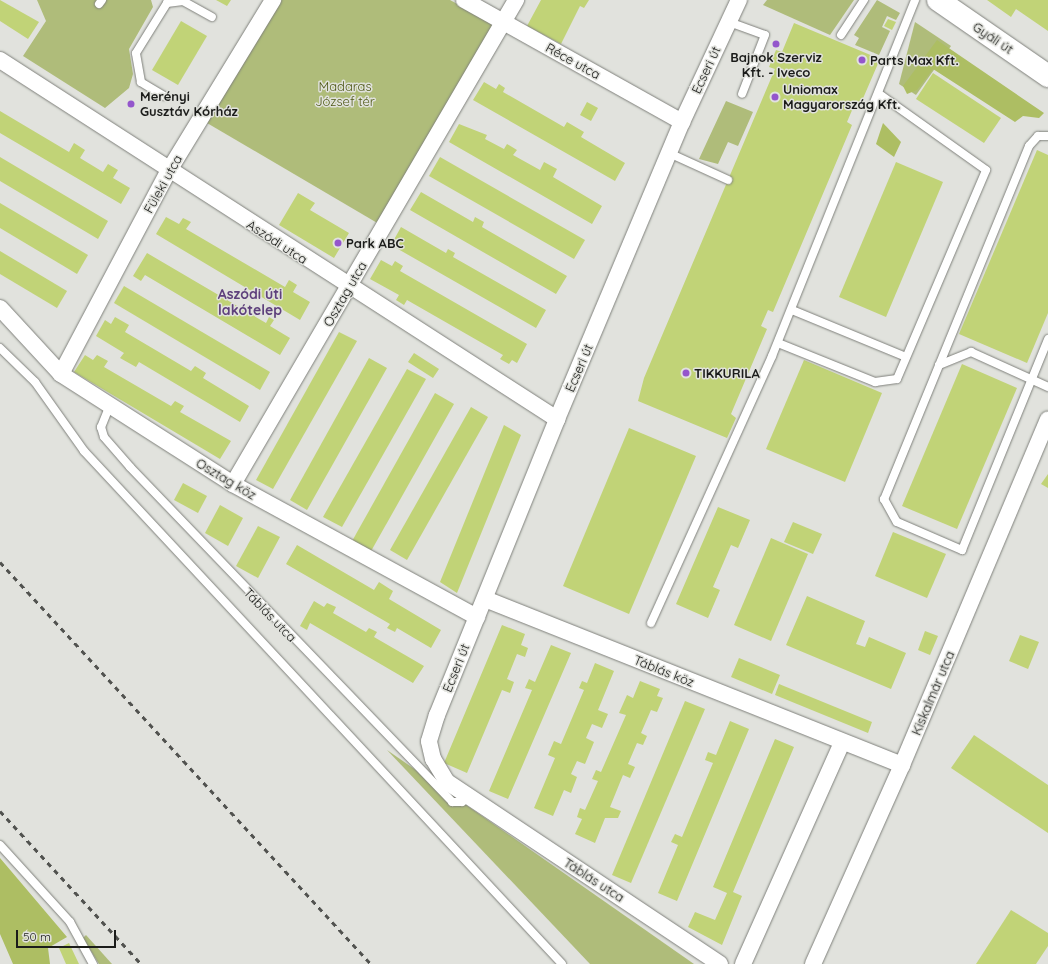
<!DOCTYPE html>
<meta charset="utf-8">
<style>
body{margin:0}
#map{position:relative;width:1048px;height:964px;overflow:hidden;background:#e1e2dd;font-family:Quicksand,sans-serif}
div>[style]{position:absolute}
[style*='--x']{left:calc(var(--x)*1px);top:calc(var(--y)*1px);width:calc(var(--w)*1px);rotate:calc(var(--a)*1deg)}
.green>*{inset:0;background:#afbc7a}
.forest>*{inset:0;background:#adbe63}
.building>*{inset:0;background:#c1d377}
.roads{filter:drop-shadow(0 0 1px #7f807b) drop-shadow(0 0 1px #7f807b)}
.lane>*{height:8px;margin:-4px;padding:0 4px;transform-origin:4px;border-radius:4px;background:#fff}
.street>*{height:16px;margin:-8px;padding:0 8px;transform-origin:8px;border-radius:8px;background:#fff}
.secondary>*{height:22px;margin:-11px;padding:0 11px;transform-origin:11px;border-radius:11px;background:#fff}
.rail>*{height:3px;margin-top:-1.5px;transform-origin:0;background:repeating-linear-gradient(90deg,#51524f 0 5px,transparent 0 10px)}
.dots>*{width:11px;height:11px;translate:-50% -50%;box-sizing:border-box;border:2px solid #e1e2dd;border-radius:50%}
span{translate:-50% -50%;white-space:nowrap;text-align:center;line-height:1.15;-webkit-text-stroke:3px #e1e2dd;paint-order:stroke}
.street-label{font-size:13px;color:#1b1c1a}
.poi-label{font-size:13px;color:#1b1c1a;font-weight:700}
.left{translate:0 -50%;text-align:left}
.park-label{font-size:13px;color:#4e5816}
.neighbourhood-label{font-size:14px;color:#5e407c;font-weight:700}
.scale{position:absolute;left:16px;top:930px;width:100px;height:18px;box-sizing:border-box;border:2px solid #1b1c1a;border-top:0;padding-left:5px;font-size:12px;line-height:14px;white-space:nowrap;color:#1b1c1a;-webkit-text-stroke:3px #e1e2dd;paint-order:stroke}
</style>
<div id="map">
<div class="green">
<i style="clip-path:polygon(37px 0,151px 0,153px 7px,129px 49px,133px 74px,129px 88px,105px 108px,23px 56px,46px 21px)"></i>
<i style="clip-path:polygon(281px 0,450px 0,496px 25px,379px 224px,207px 123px)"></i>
<i style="clip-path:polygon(767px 0,854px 0,830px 35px,763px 5px)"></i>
<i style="clip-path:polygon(877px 0,900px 13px,896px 20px,887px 16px,882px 27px,890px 31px,879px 55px,855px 45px,859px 38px,854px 35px)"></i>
<i style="clip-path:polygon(915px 22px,951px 46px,916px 95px,899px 84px)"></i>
<i style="clip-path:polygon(726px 101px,753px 112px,738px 146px,728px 142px,718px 164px,699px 159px)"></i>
<i style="clip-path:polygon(387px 750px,462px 802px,694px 964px,590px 964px)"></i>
<i style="clip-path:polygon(86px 935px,112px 964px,99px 964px,83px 938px)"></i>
</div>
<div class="forest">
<i style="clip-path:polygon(937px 40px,1044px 113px,1039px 118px,1023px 116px,1015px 122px,933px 69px,917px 90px,907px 94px,903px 86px)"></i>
<i style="clip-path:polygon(883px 123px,901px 142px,894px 157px,876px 144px)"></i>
<i style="clip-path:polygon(0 858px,67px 937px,48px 948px,50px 964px,13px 964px,0 934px)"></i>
</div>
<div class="building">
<i style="clip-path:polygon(0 0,39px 22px,28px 39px,0 21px)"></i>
<i style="clip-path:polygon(216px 0,231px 0,227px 6px)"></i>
<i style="clip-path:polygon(541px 0,589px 0,584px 8px,580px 6px,561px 44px,527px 26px)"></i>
<i style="clip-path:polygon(987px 0,1048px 0,1048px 31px,1016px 9px,1011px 17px)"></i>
<i style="clip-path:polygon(888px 19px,896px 22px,892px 30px,884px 26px)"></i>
<i style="clip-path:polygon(181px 21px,207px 36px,178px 85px,152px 70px)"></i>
<i style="clip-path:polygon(794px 23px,880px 59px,858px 110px,853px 108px,847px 122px,852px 125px,773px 312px,768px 310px,761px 326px,767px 329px,731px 414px,736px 418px,727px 438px,638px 401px,644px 378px,775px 69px,769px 67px,776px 50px,782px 52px)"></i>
<i style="clip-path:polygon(933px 73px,1001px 118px,984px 143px,916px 99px)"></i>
<i style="clip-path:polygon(484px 82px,496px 89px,499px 84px,505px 88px,503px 92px,564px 127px,567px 122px,584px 132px,581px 137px,625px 163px,615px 181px,473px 100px)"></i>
<i style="clip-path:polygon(587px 102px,598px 108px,591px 121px,580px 115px)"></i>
<i style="clip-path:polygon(0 111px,69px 152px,74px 143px,85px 150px,80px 158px,103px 172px,108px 164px,118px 170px,113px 178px,130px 188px,121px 204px,0 133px)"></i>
<i style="clip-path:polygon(459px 124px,487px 135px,485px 139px,504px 149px,507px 144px,517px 150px,513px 155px,540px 170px,544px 162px,557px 169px,553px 177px,602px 206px,592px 224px,449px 142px)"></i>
<i style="clip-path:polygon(1037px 150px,1048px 155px,1048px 313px,1027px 363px,959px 334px)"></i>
<i style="clip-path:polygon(0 157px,108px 221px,98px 239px,0 181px)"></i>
<i style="clip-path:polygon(440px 157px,585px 240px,574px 259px,429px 176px)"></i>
<i style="clip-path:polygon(896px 162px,943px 182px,886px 317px,839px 297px)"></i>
<i style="clip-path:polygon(421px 192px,473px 222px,475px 217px,484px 222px,482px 227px,567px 276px,556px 294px,410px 210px)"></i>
<i style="clip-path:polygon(298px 193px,315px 203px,310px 210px,349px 233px,334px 258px,279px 225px)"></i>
<i style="clip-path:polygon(0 203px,88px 255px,77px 274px,0 228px)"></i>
<i style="clip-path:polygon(166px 217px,179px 224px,183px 218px,191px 222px,186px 229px,285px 287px,289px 280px,297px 285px,293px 292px,310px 302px,300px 320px,156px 234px)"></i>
<i style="clip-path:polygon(401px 227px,446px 253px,448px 249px,455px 253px,453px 257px,546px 310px,536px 328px,391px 245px)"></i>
<i style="clip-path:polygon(0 251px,67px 291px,57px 308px,0 274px)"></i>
<i style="clip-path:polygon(147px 253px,266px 323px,269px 317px,274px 320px,270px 326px,290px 338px,280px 355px,145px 275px,141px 281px,133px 276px)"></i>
<i style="clip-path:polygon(381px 260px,392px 266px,395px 261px,403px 266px,400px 271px,527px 344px,517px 363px,512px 360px,509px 364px,500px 359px,503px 355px,407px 300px,404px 305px,396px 300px,399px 295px,370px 279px)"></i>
<i style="clip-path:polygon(124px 286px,270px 372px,260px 390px,114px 303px)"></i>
<i style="clip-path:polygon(115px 317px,129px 325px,125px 332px,191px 371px,195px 366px,206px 373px,203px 378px,249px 406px,240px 422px,139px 362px,136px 367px,120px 358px,124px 353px,96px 336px,105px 320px,111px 324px)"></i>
<i style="clip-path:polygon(339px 332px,357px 341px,273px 489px,256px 480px)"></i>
<i style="clip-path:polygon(414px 353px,439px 369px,433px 378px,408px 362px)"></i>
<i style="clip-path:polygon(85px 355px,93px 360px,97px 355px,108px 361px,104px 367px,171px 406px,175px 401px,184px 406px,180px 412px,231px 441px,220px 459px,74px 372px)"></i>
<i style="clip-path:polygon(369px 358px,387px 368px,307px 510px,290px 500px)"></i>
<i style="clip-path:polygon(804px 360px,882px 393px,845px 482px,766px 449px)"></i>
<i style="clip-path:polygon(962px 364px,1017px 388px,957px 529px,902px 506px)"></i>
<i style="clip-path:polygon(407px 369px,426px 379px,342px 527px,323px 517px)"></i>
<i style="clip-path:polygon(435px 393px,454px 404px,370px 553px,351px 543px)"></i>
<i style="clip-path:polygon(471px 407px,488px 417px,407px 560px,390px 550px)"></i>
<i style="clip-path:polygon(504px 425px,521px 435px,457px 593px,440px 582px)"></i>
<i style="clip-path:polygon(629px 428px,696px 456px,629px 614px,563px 586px)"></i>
<i style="clip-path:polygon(1048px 474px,1048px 488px,1041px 484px)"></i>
<i style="clip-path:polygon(183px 483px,207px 496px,198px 513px,174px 500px)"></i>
<i style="clip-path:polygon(220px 505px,243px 518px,228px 546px,205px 533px)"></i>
<i style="clip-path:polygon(718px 507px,750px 520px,738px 548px,731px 545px,713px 587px,720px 590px,708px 618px,676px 604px)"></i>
<i style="clip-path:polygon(793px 522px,822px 534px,813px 554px,784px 542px)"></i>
<i style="clip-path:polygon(258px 526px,280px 537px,258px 578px,236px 566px)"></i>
<i style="clip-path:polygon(893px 532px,946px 554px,927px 598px,875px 576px)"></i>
<i style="clip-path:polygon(771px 538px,808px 554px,771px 641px,734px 625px)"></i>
<i style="clip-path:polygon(297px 545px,374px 590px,379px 582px,393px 591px,389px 599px,441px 630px,431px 648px,397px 628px,395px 632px,387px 628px,390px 624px,286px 564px)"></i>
<i style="clip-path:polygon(807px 596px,865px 621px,856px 644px,865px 647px,869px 637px,906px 653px,891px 689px,786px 645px)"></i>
<i style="clip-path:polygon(314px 601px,324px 607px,327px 603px,336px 607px,333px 613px,366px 632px,369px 628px,377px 632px,374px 637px,424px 666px,413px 683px,310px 623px,307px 630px,300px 626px)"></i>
<i style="clip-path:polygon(502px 625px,525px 634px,521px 645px,528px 648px,525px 657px,517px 654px,507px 679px,514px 682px,510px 693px,502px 690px,467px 773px,444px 763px)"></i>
<i style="clip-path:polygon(925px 631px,938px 636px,930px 655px,918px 650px)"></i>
<i style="clip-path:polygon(1020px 635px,1039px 642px,1028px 669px,1009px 661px)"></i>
<i style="clip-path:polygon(551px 645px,571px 653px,508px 799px,489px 791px,532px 690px,525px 688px,529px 679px,535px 682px)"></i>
<i style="clip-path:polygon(739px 658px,780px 675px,772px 694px,731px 677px)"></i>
<i style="clip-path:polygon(595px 663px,614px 671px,598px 710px,608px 714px,602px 728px,592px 724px,586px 738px,594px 742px,585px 764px,577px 761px,571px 774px,577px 777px,571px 793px,564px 790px,553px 816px,534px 808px,555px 758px,548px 755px,554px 741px,561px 744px,584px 690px,579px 688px,582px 681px,587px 683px)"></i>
<i style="clip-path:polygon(640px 681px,660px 689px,657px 696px,663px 698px,657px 712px,651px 710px,641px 733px,647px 736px,643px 745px,637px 743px,628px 764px,635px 767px,630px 778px,623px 775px,610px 807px,621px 811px,618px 818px,605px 818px,595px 843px,575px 834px,582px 819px,577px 817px,580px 808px,585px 810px,598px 781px,592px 779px,596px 770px,601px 772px,626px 715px,619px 713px,627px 695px,633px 698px)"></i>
<i style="clip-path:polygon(779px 684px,872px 722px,868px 733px,775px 695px)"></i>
<i style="clip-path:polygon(685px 701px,705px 709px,631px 883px,612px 875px)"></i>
<i style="clip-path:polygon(730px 721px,749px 729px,677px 901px,658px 893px,678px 845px,671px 842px,675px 834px,682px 837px,713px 763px,705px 760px,708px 752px,716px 755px)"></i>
<i style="clip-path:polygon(974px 735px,1048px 785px,1048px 833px,951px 768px)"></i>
<i style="clip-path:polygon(775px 739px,794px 747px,733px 892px,742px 896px,722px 945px,688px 927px,695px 912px,715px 920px,727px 893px,713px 887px)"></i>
<i style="clip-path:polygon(1011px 910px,1048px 933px,1048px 946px,1036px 964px,976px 964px)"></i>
<i style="clip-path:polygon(69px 943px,79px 964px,66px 964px,59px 948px)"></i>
</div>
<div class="roads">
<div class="lane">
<i style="--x:99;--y:4;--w:5;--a:-53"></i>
<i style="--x:729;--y:22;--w:38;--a:20"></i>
<i style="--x:765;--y:35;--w:63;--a:111.3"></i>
<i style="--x:841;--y:35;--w:42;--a:-56.7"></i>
<i style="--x:164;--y:96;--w:27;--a:-149"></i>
<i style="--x:141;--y:82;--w:29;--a:-100"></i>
<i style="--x:136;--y:53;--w:59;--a:-58.2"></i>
<i style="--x:167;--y:3;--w:16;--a:-7"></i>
<i style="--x:183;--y:1;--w:33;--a:29"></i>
<i style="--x:1048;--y:136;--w:10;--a:180"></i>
<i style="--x:1038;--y:136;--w:13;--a:132"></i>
<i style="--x:1029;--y:146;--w:382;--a:112.3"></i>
<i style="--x:884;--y:499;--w:26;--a:61"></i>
<i style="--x:897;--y:522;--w:71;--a:23.3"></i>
<i style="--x:962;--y:550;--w:228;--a:-67.8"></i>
<i style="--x:669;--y:153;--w:65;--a:24.6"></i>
<i style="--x:792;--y:310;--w:123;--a:22.4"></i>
<i style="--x:778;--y:343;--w:105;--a:21.9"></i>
<i style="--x:875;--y:382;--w:22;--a:-8"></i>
<i style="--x:897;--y:379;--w:227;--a:-66.9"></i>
<i style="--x:986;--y:170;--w:131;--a:-144.6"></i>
<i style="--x:0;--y:348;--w:49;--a:44.2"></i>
<i style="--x:35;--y:382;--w:85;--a:54.6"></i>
<i style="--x:84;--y:451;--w:701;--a:47.02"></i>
<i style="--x:939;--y:365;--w:35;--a:-22"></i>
<i style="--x:971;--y:352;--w:85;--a:24.4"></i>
<i style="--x:110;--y:405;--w:24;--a:112"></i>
<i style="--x:101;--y:427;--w:10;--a:73"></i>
<i style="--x:104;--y:437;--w:40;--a:49"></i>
<i style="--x:130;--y:467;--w:465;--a:46.1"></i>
<i style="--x:452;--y:802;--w:10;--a:0"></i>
<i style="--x:462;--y:802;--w:8;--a:-40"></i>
<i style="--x:651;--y:623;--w:293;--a:-65.6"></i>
<i style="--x:772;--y:356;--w:384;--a:-68.1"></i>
<i style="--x:0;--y:845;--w:104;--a:47.7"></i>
<i style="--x:70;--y:922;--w:48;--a:61.3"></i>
</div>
<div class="street">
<i style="--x:464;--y:0;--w:250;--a:29.2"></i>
<i style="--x:0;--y:60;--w:663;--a:32.8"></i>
<i style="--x:0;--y:308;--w:90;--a:47.3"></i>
<i style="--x:61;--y:374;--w:204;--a:32.6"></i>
<i style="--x:233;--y:484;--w:278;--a:28.6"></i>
<i style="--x:61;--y:374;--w:229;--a:-62.1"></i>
<i style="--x:168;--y:172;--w:202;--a:-58.6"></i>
<i style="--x:233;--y:484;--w:561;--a:-59.68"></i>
<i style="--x:485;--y:599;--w:449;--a:21.7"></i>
<i style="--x:720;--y:964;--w:328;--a:-146.3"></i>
<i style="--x:447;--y:782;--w:27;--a:-121"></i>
<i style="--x:433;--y:759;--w:18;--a:-103"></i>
<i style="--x:429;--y:741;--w:27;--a:-73"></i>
<i style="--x:437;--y:715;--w:319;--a:-67.9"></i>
<i style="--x:557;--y:419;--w:322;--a:-67.2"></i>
<i style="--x:682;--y:122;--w:135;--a:-65"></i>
<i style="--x:743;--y:964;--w:242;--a:-65.9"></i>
<i style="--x:813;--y:964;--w:218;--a:-65.9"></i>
<i style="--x:902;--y:765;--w:375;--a:-67.1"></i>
</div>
<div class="secondary">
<i style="--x:938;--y:0;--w:134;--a:34.6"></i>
</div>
</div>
<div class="rail">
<i style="--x:0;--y:562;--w:547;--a:47.3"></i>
<i style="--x:0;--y:811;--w:208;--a:47.3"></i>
</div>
<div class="dots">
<i style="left:776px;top:44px;background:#9456cc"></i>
<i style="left:862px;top:60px;background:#9456cc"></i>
<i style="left:775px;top:97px;background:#9456cc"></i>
<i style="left:131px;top:104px;background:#9456cc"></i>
<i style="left:338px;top:243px;background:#9456cc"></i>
<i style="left:686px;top:373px;background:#9456cc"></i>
</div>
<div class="street-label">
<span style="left:993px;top:38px;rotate:34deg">Gyáli út</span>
<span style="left:573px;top:61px;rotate:29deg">Réce utca</span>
<span style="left:706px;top:70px;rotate:-65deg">Ecseri út</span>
<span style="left:163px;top:184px;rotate:-61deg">Füleki utca</span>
<span style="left:277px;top:242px;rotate:33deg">Aszódi utca</span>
<span style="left:345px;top:294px;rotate:-60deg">Osztag utca</span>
<span style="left:579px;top:368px;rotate:-67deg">Ecseri út</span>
<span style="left:226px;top:479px;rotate:31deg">Osztag köz</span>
<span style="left:270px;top:615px;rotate:46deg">Táblás utca</span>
<span style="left:456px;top:668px;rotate:-68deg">Ecseri út</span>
<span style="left:664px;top:671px;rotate:22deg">Táblás köz</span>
<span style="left:933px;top:693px;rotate:-67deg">Kiskalmár utca</span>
<span style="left:594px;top:880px;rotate:33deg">Táblás utca</span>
</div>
<div class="poi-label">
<span style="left:776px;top:65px">Bajnok Szerviz<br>Kft. - Iveco</span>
<span class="left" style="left:870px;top:60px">Parts Max Kft.</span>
<span class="left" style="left:783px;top:97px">Uniomax<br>Magyarország Kft.</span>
<span class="left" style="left:140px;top:104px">Merényi<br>Gusztáv Kórház</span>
<span class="left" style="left:346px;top:243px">Park ABC</span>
<span class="left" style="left:694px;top:373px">TIKKURILA</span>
</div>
<div class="park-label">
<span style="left:345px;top:94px">Madaras<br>József tér</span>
</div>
<div class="neighbourhood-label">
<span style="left:250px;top:302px">Aszódi úti<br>lakótelep</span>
</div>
<div class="scale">50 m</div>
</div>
